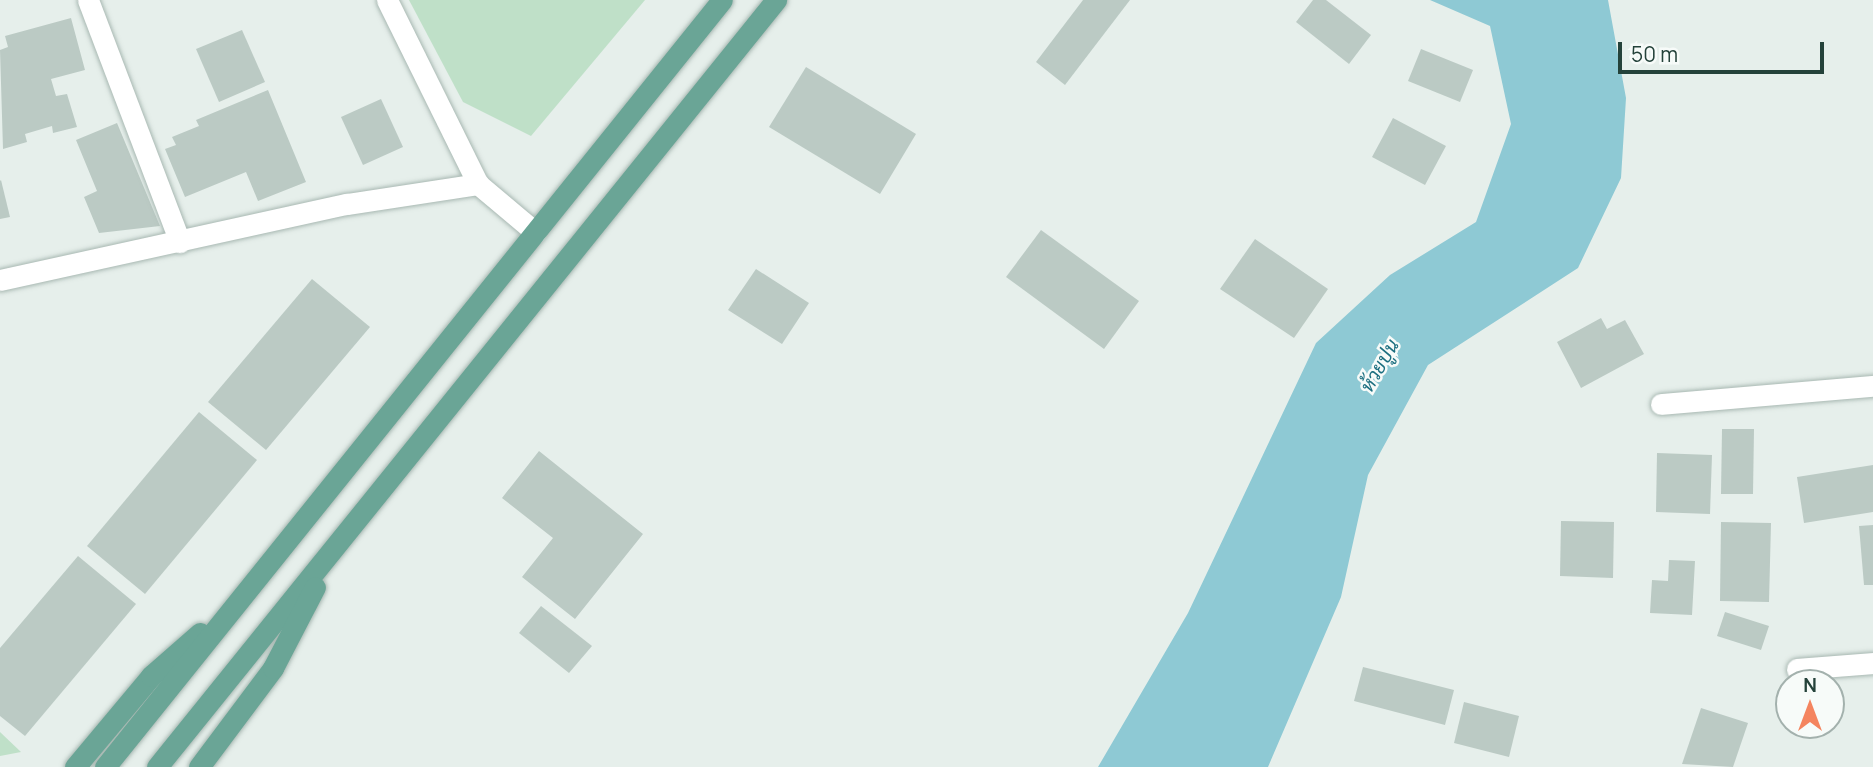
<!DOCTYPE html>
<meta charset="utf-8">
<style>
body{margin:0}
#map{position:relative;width:1873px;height:767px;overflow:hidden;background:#e6efeb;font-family:Manrope,Sarabun,sans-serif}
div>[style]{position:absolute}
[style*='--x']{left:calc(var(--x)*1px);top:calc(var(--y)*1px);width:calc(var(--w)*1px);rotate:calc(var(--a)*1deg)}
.green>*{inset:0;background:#bfe0c8}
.water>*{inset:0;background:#8ec9d4}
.building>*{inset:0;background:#bbcac4}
.roads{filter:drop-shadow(0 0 2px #a8b8b2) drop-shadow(0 0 2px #a8b8b2)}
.minor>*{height:21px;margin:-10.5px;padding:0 10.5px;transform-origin:10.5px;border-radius:10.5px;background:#fff}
.major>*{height:21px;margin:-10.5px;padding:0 10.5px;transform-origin:10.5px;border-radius:10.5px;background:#6aa596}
span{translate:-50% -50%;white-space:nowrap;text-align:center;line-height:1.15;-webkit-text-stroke:5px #f7fbf9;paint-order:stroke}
.water-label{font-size:19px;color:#1c6f80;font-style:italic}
.north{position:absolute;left:1775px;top:669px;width:70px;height:70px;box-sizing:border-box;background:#f7fbf9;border:2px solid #a3b1ad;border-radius:50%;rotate:0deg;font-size:19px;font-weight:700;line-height:28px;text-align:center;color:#24423a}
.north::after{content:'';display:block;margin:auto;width:24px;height:32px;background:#f4845f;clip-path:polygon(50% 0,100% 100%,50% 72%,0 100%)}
.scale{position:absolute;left:1618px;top:42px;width:206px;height:32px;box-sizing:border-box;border:4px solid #24423a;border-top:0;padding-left:9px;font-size:21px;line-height:24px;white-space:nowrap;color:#24423a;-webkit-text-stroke:5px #f7fbf9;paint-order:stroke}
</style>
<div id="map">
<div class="green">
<i style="clip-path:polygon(409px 0,645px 0,531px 136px,463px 102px)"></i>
<i style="clip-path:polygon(0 732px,21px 752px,0 756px)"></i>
</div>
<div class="water">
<i style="clip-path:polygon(1430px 0,1608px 0,1626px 98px,1621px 178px,1578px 268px,1428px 365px,1368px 475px,1341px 597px,1268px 767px,1098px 767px,1188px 613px,1316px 343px,1390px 275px,1476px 222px,1511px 124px,1490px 26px)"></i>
</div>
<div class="building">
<i style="clip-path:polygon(1083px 0,1130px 0,1065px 85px,1036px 62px)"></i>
<i style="clip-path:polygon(1313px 0,1326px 0,1371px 35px,1349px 64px,1296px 22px)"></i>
<i style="clip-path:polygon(71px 18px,85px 70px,51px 79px,56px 96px,67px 94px,77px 127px,53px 133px,52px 126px,25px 134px,27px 142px,3px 149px,0 50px,8px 47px,5px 36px)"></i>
<i style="clip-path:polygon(242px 30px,265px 82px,219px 102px,196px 49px)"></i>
<i style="clip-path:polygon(1421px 49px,1473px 70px,1460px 102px,1408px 81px)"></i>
<i style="clip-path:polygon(806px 67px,916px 134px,880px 194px,769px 127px)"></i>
<i style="clip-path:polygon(268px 90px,306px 182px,258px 201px,246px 172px,185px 197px,165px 149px,176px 145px,172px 137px,199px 126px,196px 120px)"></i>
<i style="clip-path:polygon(381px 99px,403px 147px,363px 165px,341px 117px)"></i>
<i style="clip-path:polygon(1393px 118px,1446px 146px,1425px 185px,1372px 157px)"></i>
<i style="clip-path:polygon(117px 123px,160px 226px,99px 233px,84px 197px,97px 191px,76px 140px)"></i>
<i style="clip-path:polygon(1px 180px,10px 217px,0 219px,0 181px)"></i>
<i style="clip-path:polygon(1041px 230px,1139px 301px,1104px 349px,1006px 277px)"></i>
<i style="clip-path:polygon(1255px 239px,1328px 289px,1294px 338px,1220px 289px)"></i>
<i style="clip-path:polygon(756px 269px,809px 303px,782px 344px,728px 310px)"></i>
<i style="clip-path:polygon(312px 279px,370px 327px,266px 450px,208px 402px)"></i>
<i style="clip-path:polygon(1601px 318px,1607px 329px,1625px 320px,1644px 354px,1581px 388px,1557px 342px)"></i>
<i style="clip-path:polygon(199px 412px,257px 460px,145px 594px,87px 546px)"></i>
<i style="clip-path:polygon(1722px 429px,1754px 429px,1753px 494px,1721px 494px)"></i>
<i style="clip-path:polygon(539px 451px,643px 534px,575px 619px,522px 577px,553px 538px,502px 498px)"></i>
<i style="clip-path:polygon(1657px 453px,1712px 455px,1710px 514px,1656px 512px)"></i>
<i style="clip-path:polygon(1873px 465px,1873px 512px,1804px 523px,1797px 477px)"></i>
<i style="clip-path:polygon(1561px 521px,1614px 522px,1613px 578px,1560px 576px)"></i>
<i style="clip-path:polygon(1721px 522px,1771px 523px,1769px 602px,1720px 601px)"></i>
<i style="clip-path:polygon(1873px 525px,1873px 585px,1864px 585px,1859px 526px)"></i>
<i style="clip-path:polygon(78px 556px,136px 604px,25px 736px,0 716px,0 648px)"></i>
<i style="clip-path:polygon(1669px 560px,1695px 561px,1692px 615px,1650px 613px,1652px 580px,1668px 581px)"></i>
<i style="clip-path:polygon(541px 606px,592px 646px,569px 673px,519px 633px)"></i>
<i style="clip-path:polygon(1725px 612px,1769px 626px,1761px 650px,1717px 636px)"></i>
<i style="clip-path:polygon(1363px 667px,1454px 690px,1445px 725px,1354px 701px)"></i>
<i style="clip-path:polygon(1464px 702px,1519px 716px,1509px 757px,1454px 743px)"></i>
<i style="clip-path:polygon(1701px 708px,1748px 723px,1733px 767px,1682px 764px)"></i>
</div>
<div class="roads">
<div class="minor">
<i style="--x:88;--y:0;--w:259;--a:69.2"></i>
<i style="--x:387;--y:0;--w:205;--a:63.7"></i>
<i style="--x:478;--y:184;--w:75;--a:40.1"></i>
<i style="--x:0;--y:280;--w:355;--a:-12.4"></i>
<i style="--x:347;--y:204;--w:133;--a:-8.7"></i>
<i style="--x:1661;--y:404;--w:213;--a:-4.9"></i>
<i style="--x:1797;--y:669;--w:76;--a:-4.5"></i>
</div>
<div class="major">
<i style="--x:75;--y:767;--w:119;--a:-50.1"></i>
<i style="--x:151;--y:676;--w:65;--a:-41.3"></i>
<i style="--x:105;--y:767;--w:984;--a:-51.19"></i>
<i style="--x:157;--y:767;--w:986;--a:-51.1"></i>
<i style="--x:199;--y:767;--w:124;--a:-53.2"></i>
<i style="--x:273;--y:668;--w:91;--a:-62.6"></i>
</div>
</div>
<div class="water-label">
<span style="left:1380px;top:366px;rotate:-60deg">ห้วยปูน</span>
</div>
<div class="north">N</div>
<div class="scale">50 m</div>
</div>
